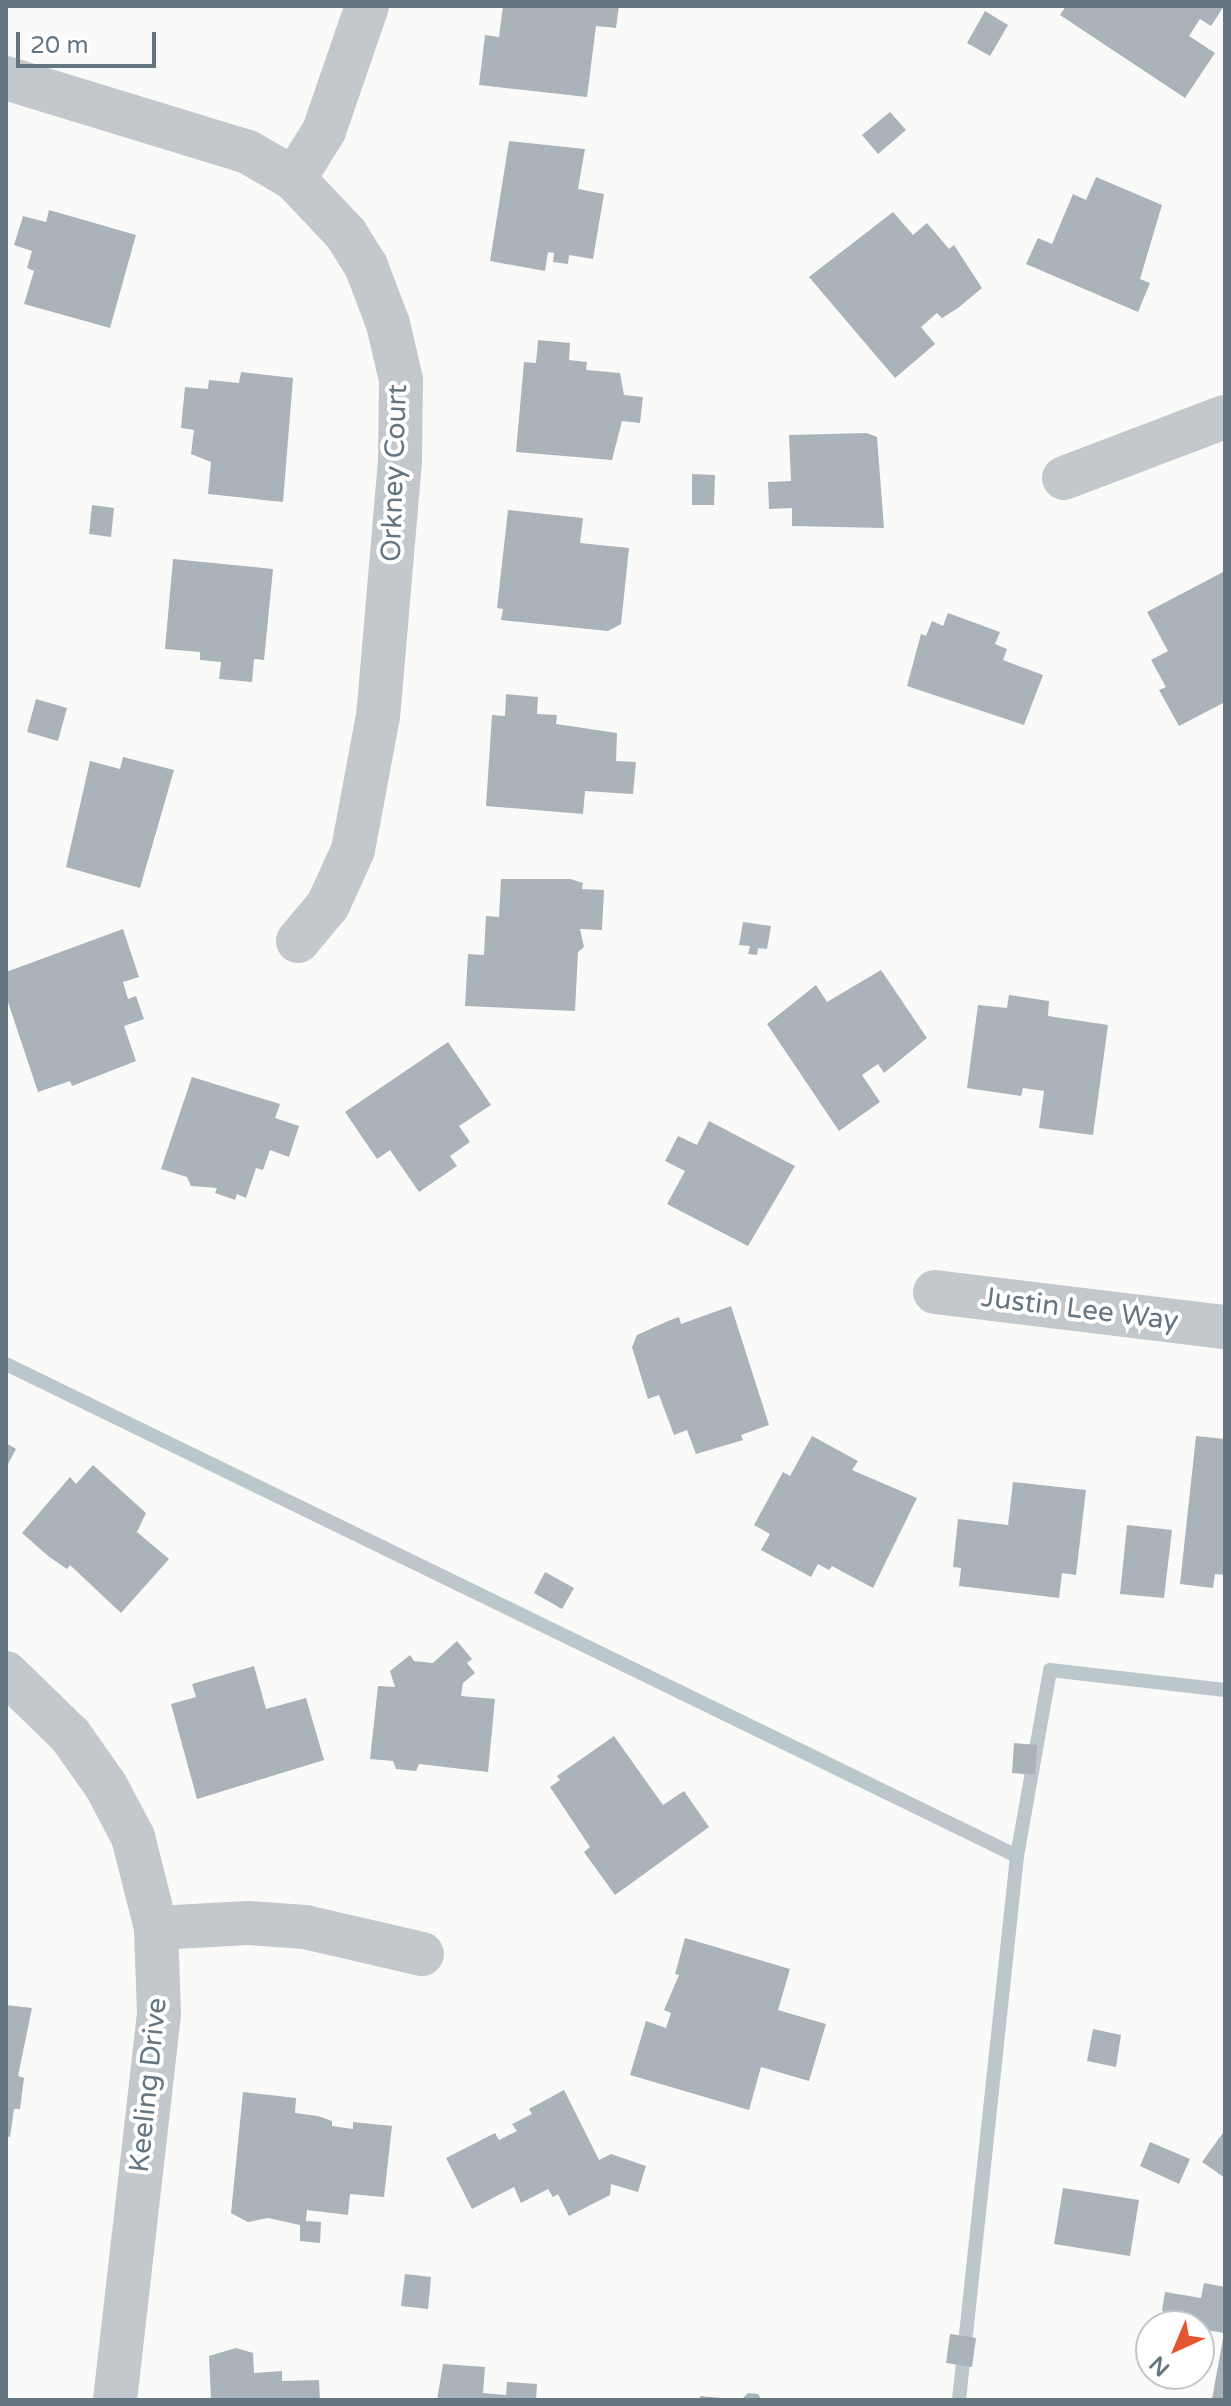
<!DOCTYPE html>
<style>
body{margin:0}
#map{position:relative;width:1231px;height:2406px;overflow:hidden;background:#fafaf8;font-family:"Varela Round",sans-serif}
div>[style]{position:absolute}
[style*='--x']{left:calc(var(--x)*1px);top:calc(var(--y)*1px);width:calc(var(--w)*1px);rotate:calc(var(--a)*1deg)}
.stream>*{height:14px;margin:-7px;padding:0 7px;transform-origin:7px;border-radius:7px;background:#bbc7cb}
.building>*{inset:0;background:#aab3b9}
.minor>*{height:44px;margin:-22px;padding:0 22px;transform-origin:22px;border-radius:22px;background:#c3c8cc}
span{translate:-50% -50%;white-space:nowrap;text-align:center;line-height:1.15;-webkit-text-stroke:8px #fff;paint-order:stroke}
.street-label{font-size:28px;color:#657683}
.frame{position:absolute;inset:0;border:8px solid #657683;pointer-events:none}
.north{position:absolute;left:1135px;top:2310px;width:80px;height:80px;box-sizing:border-box;background:#fff;border:2px solid #c1c8cd;border-radius:50%;rotate:224deg;font-size:22px;font-weight:700;line-height:32px;text-align:center;color:#657683}
.north::after{content:'';display:block;margin:auto;width:28px;height:36px;background:#e4572e;clip-path:polygon(50% 0,100% 100%,50% 72%,0 100%)}
.scale{position:absolute;left:16px;top:32px;width:140px;height:36px;box-sizing:border-box;border:4px solid #657683;border-top:0;padding-left:10px;font-size:24px;line-height:28px;white-space:nowrap;color:#657683;-webkit-text-stroke:6px #fff;paint-order:stroke}
</style>
<div id="map">
<div class="stream">
<i style="--x:6;--y:1364;--w:1124;--a:25.95"></i>
<i style="--x:959;--y:2400;--w:547;--a:-83.91"></i>
<i style="--x:1017;--y:1856;--w:189;--a:-79.9"></i>
<i style="--x:1050;--y:1670;--w:176;--a:6.5"></i>
</div>
<div class="building">
<i style="clip-path:polygon(503px 6px,619px 6px,616px 28px,596px 26px,587px 97px,479px 85px,485px 35px,499px 37px)"></i>
<i style="clip-path:polygon(1066px 6px,1224px 6px,1211px 26px,1200px 19px,1189px 36px,1215px 53px,1185px 98px,1060px 15px)"></i>
<i style="clip-path:polygon(985px 11px,1008px 25px,990px 56px,967px 43px)"></i>
<i style="clip-path:polygon(890px 112px,906px 130px,878px 154px,862px 135px)"></i>
<i style="clip-path:polygon(509px 141px,585px 149px,578px 189px,604px 194px,593px 259px,569px 255px,568px 264px,553px 262px,554px 253px,548px 252px,545px 271px,490px 261px)"></i>
<i style="clip-path:polygon(1096px 177px,1162px 205px,1140px 279px,1150px 283px,1138px 312px,1026px 264px,1038px 238px,1052px 244px,1073px 194px,1086px 200px)"></i>
<i style="clip-path:polygon(49px 210px,136px 235px,110px 328px,24px 304px,34px 271px,27px 268px,32px 251px,14px 245px,23px 216px,46px 222px)"></i>
<i style="clip-path:polygon(893px 212px,913px 235px,927px 223px,949px 249px,954px 245px,982px 288px,958px 308px,942px 318px,937px 313px,921px 327px,935px 344px,895px 378px,809px 277px)"></i>
<i style="clip-path:polygon(538px 340px,570px 343px,569px 360px,587px 362px,586px 370px,620px 373px,624px 395px,643px 397px,640px 423px,622px 421px,612px 460px,516px 452px,524px 362px,536px 363px)"></i>
<i style="clip-path:polygon(241px 372px,293px 378px,283px 502px,208px 494px,211px 462px,191px 454px,194px 430px,181px 428px,185px 387px,208px 389px,209px 380px,239px 383px)"></i>
<i style="clip-path:polygon(867px 433px,877px 437px,884px 528px,792px 526px,792px 508px,769px 509px,768px 482px,791px 481px,789px 435px)"></i>
<i style="clip-path:polygon(692px 474px,715px 475px,714px 505px,692px 505px)"></i>
<i style="clip-path:polygon(92px 505px,114px 508px,111px 537px,89px 534px)"></i>
<i style="clip-path:polygon(508px 510px,583px 518px,580px 543px,629px 548px,621px 624px,608px 631px,501px 620px,503px 609px,497px 608px)"></i>
<i style="clip-path:polygon(173px 559px,273px 569px,264px 660px,254px 659px,252px 682px,219px 679px,221px 662px,200px 660px,200px 652px,165px 649px)"></i>
<i style="clip-path:polygon(1225px 571px,1225px 702px,1179px 726px,1159px 690px,1166px 687px,1151px 660px,1168px 651px,1147px 612px)"></i>
<i style="clip-path:polygon(948px 613px,1000px 632px,995px 644px,1007px 649px,1003px 660px,1043px 675px,1024px 725px,907px 686px,921px 634px,926px 636px,932px 621px,943px 626px)"></i>
<i style="clip-path:polygon(506px 694px,538px 697px,537px 714px,557px 715px,556px 724px,617px 733px,616px 761px,636px 762px,633px 794px,585px 791px,583px 814px,486px 806px,492px 715px,505px 716px)"></i>
<i style="clip-path:polygon(36px 699px,67px 708px,58px 741px,27px 732px)"></i>
<i style="clip-path:polygon(123px 757px,174px 770px,140px 888px,66px 867px,90px 761px,120px 769px)"></i>
<i style="clip-path:polygon(501px 879px,570px 879px,583px 883px,582px 889px,604px 890px,602px 930px,580px 929px,584px 947px,578px 952px,575px 1011px,465px 1006px,468px 954px,484px 955px,486px 916px,499px 917px)"></i>
<i style="clip-path:polygon(743px 922px,771px 926px,767px 949px,758px 948px,757px 955px,748px 954px,750px 946px,739px 945px)"></i>
<i style="clip-path:polygon(123px 929px,139px 977px,123px 982px,128px 999px,136px 996px,144px 1019px,124px 1026px,136px 1061px,72px 1086px,70px 1081px,38px 1092px,6px 996px,6px 972px)"></i>
<i style="clip-path:polygon(881px 970px,927px 1038px,884px 1073px,878px 1064px,862px 1075px,880px 1102px,839px 1131px,767px 1024px,816px 985px,827px 1002px)"></i>
<i style="clip-path:polygon(1009px 995px,1049px 1001px,1048px 1016px,1108px 1025px,1093px 1135px,1039px 1128px,1044px 1091px,1023px 1088px,1021px 1096px,967px 1088px,978px 1005px,1007px 1008px)"></i>
<i style="clip-path:polygon(448px 1042px,491px 1105px,459px 1126px,470px 1142px,450px 1156px,457px 1166px,419px 1192px,390px 1150px,377px 1159px,345px 1112px)"></i>
<i style="clip-path:polygon(192px 1077px,280px 1104px,275px 1118px,299px 1126px,289px 1157px,270px 1150px,263px 1170px,256px 1168px,246px 1198px,237px 1194px,235px 1200px,215px 1193px,217px 1188px,191px 1186px,187px 1177px,161px 1169px)"></i>
<i style="clip-path:polygon(709px 1121px,795px 1166px,748px 1246px,667px 1204px,685px 1171px,665px 1161px,678px 1136px,697px 1145px)"></i>
<i style="clip-path:polygon(731px 1306px,769px 1425px,741px 1435px,743px 1440px,696px 1454px,687px 1430px,674px 1435px,659px 1395px,648px 1399px,632px 1347px,637px 1335px,668px 1321px,679px 1317px,681px 1324px)"></i>
<i style="clip-path:polygon(812px 1436px,858px 1461px,852px 1470px,917px 1498px,873px 1588px,832px 1566px,829px 1570px,818px 1564px,811px 1577px,761px 1550px,770px 1534px,754px 1525px,783px 1472px,790px 1476px)"></i>
<i style="clip-path:polygon(1196px 1436px,1225px 1439px,1225px 1575px,1215px 1574px,1213px 1588px,1180px 1584px)"></i>
<i style="clip-path:polygon(6px 1443px,16px 1449px,6px 1468px)"></i>
<i style="clip-path:polygon(93px 1465px,146px 1513px,137px 1532px,169px 1559px,121px 1613px,70px 1565px,67px 1569px,48px 1556px,22px 1533px,70px 1477px,76px 1484px)"></i>
<i style="clip-path:polygon(1013px 1482px,1086px 1490px,1076px 1575px,1062px 1573px,1059px 1598px,959px 1586px,961px 1568px,953px 1567px,958px 1519px,1008px 1525px)"></i>
<i style="clip-path:polygon(1127px 1525px,1172px 1530px,1164px 1598px,1120px 1594px)"></i>
<i style="clip-path:polygon(545px 1572px,574px 1588px,562px 1609px,534px 1593px)"></i>
<i style="clip-path:polygon(457px 1641px,472px 1659px,467px 1663px,475px 1673px,463px 1683px,461px 1696px,495px 1699px,488px 1772px,419px 1764px,416px 1771px,396px 1769px,393px 1761px,370px 1759px,378px 1686px,395px 1687px,390px 1671px,410px 1655px,414px 1661px,433px 1663px)"></i>
<i style="clip-path:polygon(254px 1666px,266px 1709px,306px 1698px,324px 1760px,197px 1799px,171px 1704px,196px 1697px,192px 1684px)"></i>
<i style="clip-path:polygon(614px 1736px,663px 1805px,684px 1791px,709px 1827px,615px 1895px,584px 1852px,590px 1847px,550px 1787px,560px 1780px,557px 1776px)"></i>
<i style="clip-path:polygon(1014px 1743px,1037px 1745px,1035px 1775px,1012px 1773px)"></i>
<i style="clip-path:polygon(685px 1938px,790px 1969px,778px 2010px,826px 2024px,809px 2081px,761px 2067px,749px 2110px,630px 2075px,646px 2021px,666px 2028px,671px 2013px,664px 2010px,679px 1975px,675px 1974px)"></i>
<i style="clip-path:polygon(6px 2005px,32px 2008px,18px 2076px,24px 2078px,20px 2109px,14px 2109px,10px 2137px,6px 2136px)"></i>
<i style="clip-path:polygon(1093px 2029px,1121px 2035px,1116px 2067px,1087px 2061px)"></i>
<i style="clip-path:polygon(564px 2090px,599px 2160px,611px 2154px,646px 2166px,638px 2192px,611px 2184px,610px 2195px,569px 2216px,558px 2194px,553px 2197px,548px 2189px,521px 2203px,514px 2187px,472px 2209px,446px 2158px,495px 2133px,499px 2140px,517px 2131px,512px 2124px,532px 2114px,529px 2109px)"></i>
<i style="clip-path:polygon(243px 2092px,296px 2098px,295px 2113px,318px 2116px,332px 2121px,332px 2126px,353px 2129px,353px 2122px,392px 2126px,384px 2197px,350px 2194px,348px 2215px,307px 2210px,306px 2221px,321px 2222px,320px 2243px,300px 2241px,300px 2225px,268px 2218px,248px 2222px,231px 2213px)"></i>
<i style="clip-path:polygon(1225px 2130px,1225px 2178px,1202px 2162px)"></i>
<i style="clip-path:polygon(1150px 2142px,1190px 2159px,1179px 2184px,1140px 2166px)"></i>
<i style="clip-path:polygon(1063px 2188px,1139px 2200px,1130px 2256px,1054px 2244px)"></i>
<i style="clip-path:polygon(405px 2274px,431px 2277px,428px 2309px,401px 2306px)"></i>
<i style="clip-path:polygon(1204px 2283px,1225px 2287px,1225px 2400px,1212px 2399px,1224px 2333px,1171px 2324px,1162px 2310px,1165px 2292px,1201px 2298px)"></i>
<i style="clip-path:polygon(950px 2334px,976px 2338px,972px 2367px,946px 2363px)"></i>
<i style="clip-path:polygon(236px 2348px,253px 2353px,254px 2373px,282px 2371px,282px 2381px,319px 2380px,320px 2400px,211px 2400px,209px 2356px)"></i>
<i style="clip-path:polygon(443px 2364px,485px 2367px,483px 2393px,506px 2395px,507px 2382px,537px 2384px,536px 2400px,437px 2400px)"></i>
<i style="clip-path:polygon(748px 2393px,758px 2394px,762px 2400px,741px 2400px)"></i>
<i style="clip-path:polygon(700px 2396px,721px 2398px,721px 2400px,700px 2400px)"></i>
</div>
<div class="minor">
<i style="--x:6;--y:78;--w:253;--a:17"></i>
<i style="--x:248;--y:152;--w:53;--a:30.4"></i>
<i style="--x:294;--y:179;--w:76;--a:46.6"></i>
<i style="--x:346;--y:234;--w:38;--a:58"></i>
<i style="--x:366;--y:266;--w:62;--a:69.2"></i>
<i style="--x:388;--y:324;--w:57;--a:76.9"></i>
<i style="--x:401;--y:380;--w:81;--a:90.7"></i>
<i style="--x:400;--y:461;--w:256;--a:94.9"></i>
<i style="--x:378;--y:716;--w:136;--a:100.6"></i>
<i style="--x:353;--y:850;--w:60;--a:114.4"></i>
<i style="--x:328;--y:905;--w:47;--a:129.8"></i>
<i style="--x:294;--y:179;--w:57;--a:-58"></i>
<i style="--x:324;--y:131;--w:132;--a:-71"></i>
<i style="--x:1064;--y:478;--w:172;--a:-20.8"></i>
<i style="--x:935;--y:1292;--w:292;--a:6.9"></i>
<i style="--x:6;--y:1673;--w:89;--a:44.1"></i>
<i style="--x:70;--y:1735;--w:62;--a:54.8"></i>
<i style="--x:106;--y:1786;--w:58;--a:62.1"></i>
<i style="--x:133;--y:1837;--w:94;--a:75.8"></i>
<i style="--x:156;--y:1928;--w:86;--a:88"></i>
<i style="--x:159;--y:2014;--w:388;--a:96.5"></i>
<i style="--x:156;--y:1928;--w:92;--a:-3.1"></i>
<i style="--x:248;--y:1923;--w:57;--a:4"></i>
<i style="--x:305;--y:1927;--w:120;--a:13"></i>
</div>
<div class="street-label">
<span style="left:394px;top:473px;rotate:-88deg">Orkney Court</span>
<span style="left:1080px;top:1309px;rotate:7deg">Justin Lee Way</span>
<span style="left:148px;top:2085px;rotate:-84deg">Keeling Drive</span>
</div>
<div class="frame"></div>
<div class="north">N</div>
<div class="scale">20 m</div>
</div>
